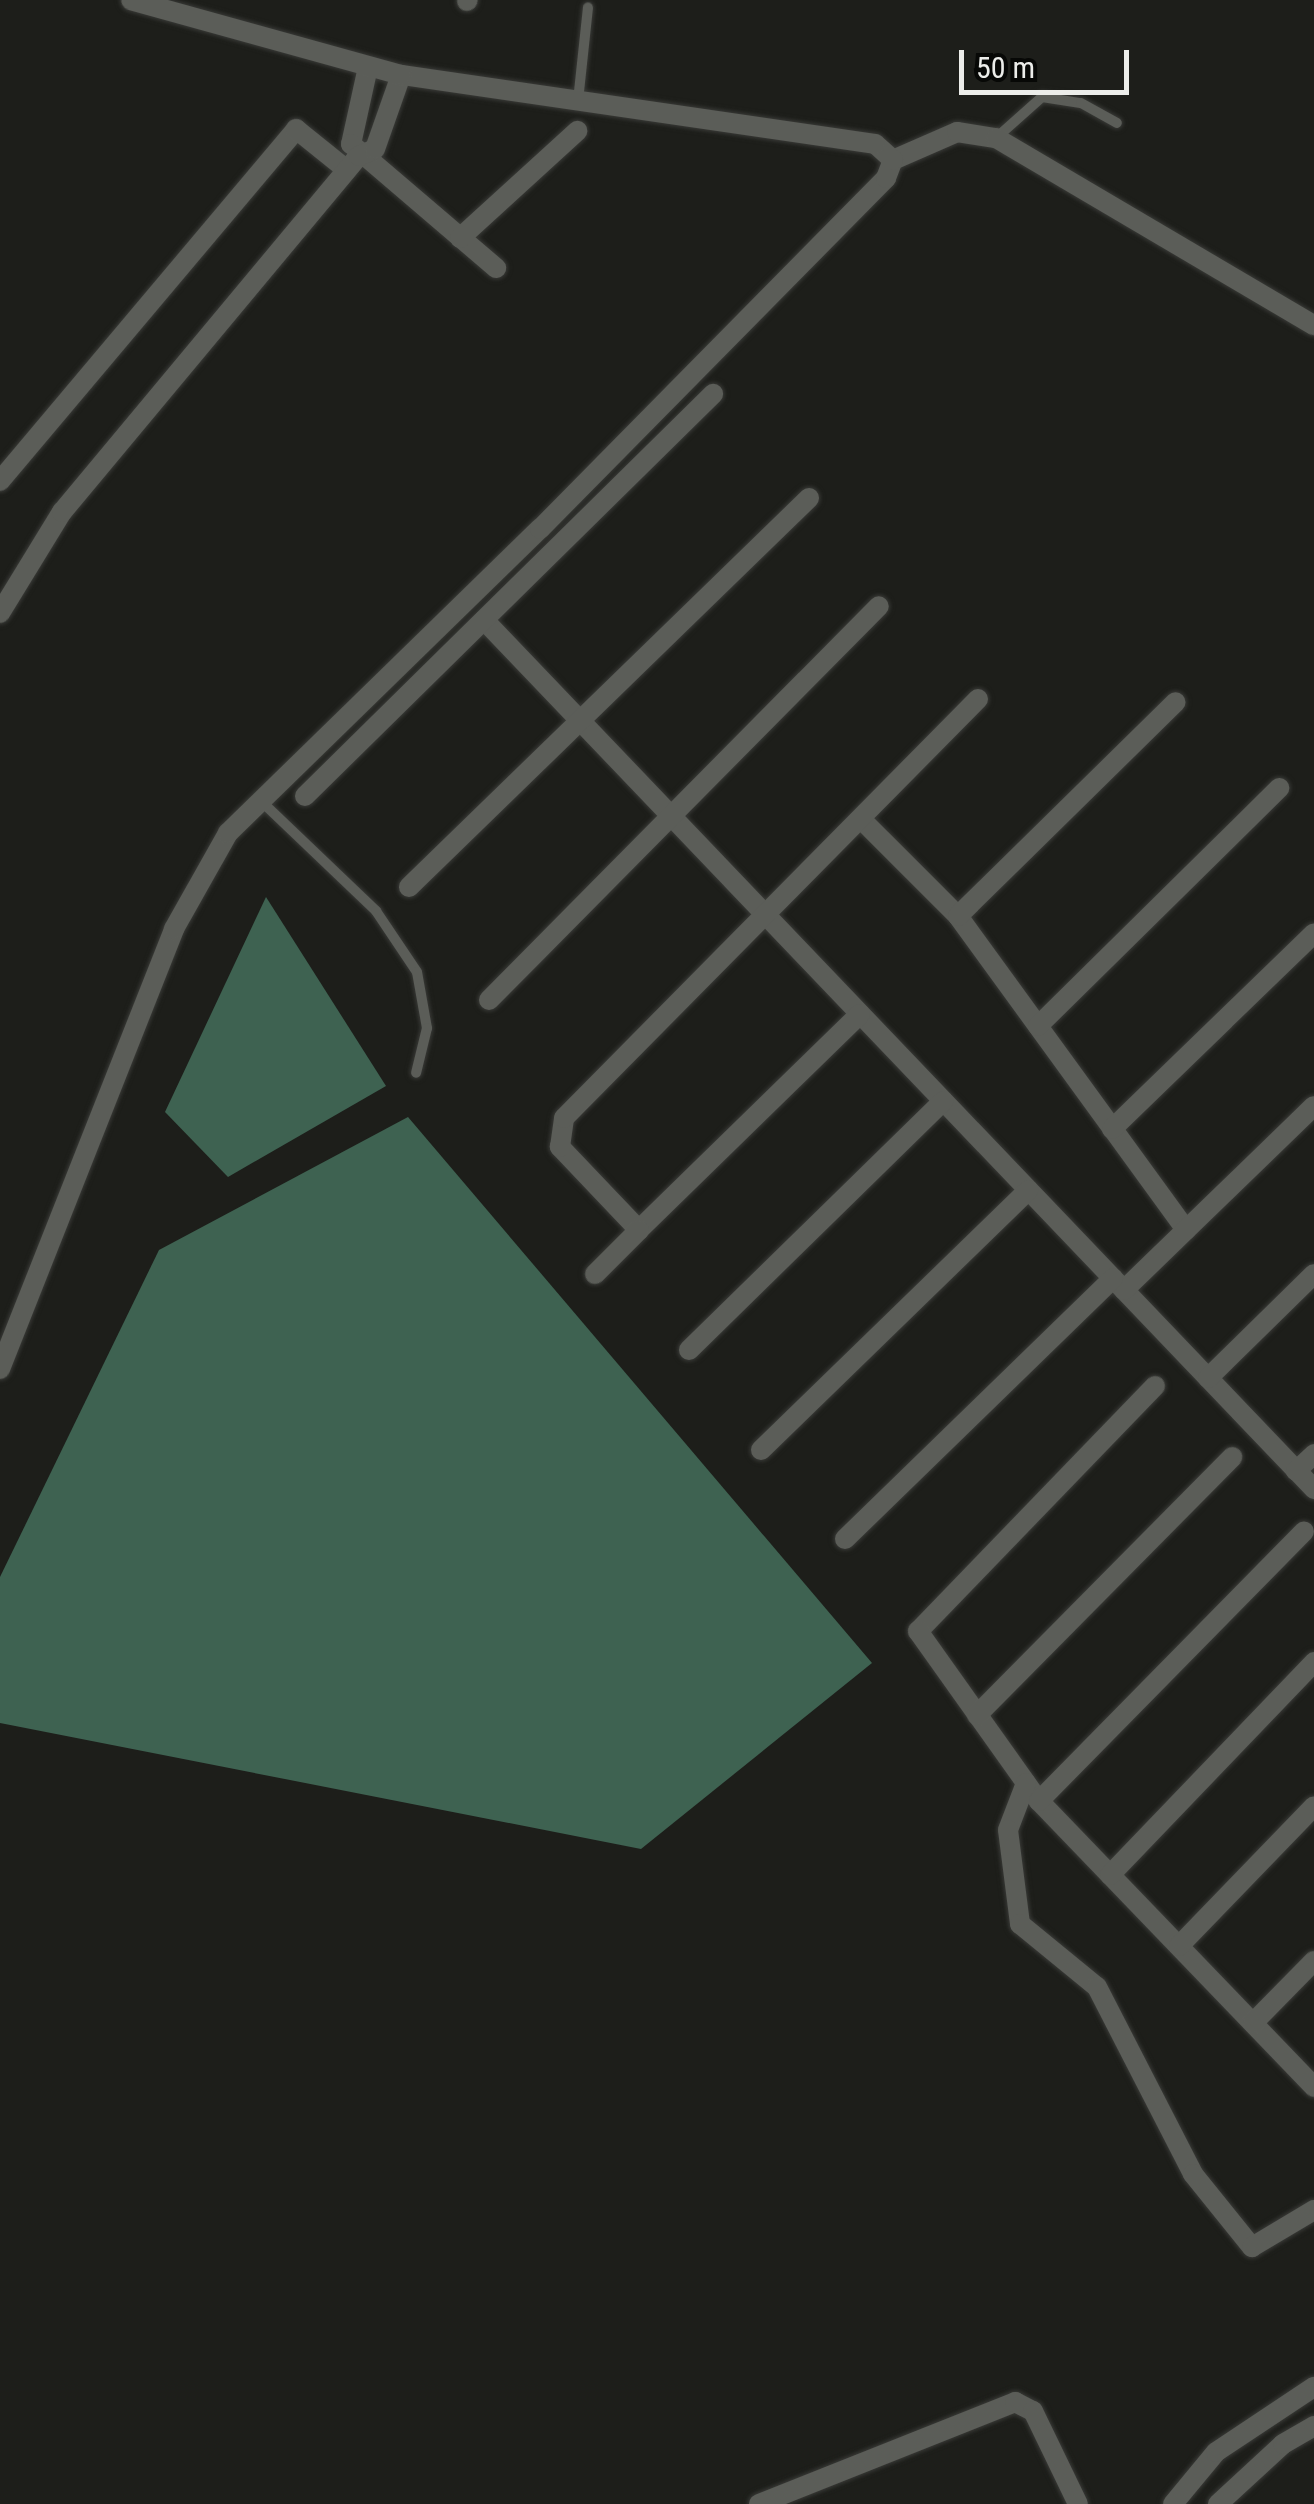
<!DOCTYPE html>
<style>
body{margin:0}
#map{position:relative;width:1314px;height:2504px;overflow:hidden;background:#1d1e1a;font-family:"Roboto Condensed",sans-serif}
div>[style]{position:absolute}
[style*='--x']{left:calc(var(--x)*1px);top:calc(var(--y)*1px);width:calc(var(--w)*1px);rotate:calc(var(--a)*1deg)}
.water>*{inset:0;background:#3e6251}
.roads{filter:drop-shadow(0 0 2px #393a37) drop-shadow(0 0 2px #393a37)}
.service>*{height:10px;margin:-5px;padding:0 5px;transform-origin:5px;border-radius:5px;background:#5b5d58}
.minor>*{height:20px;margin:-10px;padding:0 10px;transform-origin:10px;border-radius:10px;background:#5b5d58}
span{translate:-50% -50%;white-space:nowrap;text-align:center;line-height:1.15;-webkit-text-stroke:9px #070806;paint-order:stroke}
.scale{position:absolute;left:959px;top:50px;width:170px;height:45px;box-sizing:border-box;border:5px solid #ecedea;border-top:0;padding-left:12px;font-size:30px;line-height:35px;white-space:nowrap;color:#ecedea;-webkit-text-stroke:8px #070806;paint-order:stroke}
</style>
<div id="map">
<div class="water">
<i style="clip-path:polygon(266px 897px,386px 1086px,228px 1177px,165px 1112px)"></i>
<i style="clip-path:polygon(408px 1117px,872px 1663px,641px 1849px,0 1723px,0 1577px,159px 1250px)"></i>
</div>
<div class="roads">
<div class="service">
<i style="--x:578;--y:101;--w:94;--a:-83.9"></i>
<i style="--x:996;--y:138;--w:62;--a:-41.7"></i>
<i style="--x:1042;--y:97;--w:39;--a:9"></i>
<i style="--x:1081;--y:103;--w:41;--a:29.1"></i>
<i style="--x:259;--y:799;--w:162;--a:43.7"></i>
<i style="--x:376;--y:911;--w:73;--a:56.1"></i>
<i style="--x:417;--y:972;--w:57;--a:79.9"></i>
<i style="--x:427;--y:1028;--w:46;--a:103.7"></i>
</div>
<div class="minor">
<i style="--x:467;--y:1;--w:1;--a:-45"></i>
<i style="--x:368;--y:67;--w:79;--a:102.4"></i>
<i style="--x:351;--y:144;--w:191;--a:40.5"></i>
<i style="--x:893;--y:160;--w:70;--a:-23.6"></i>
<i style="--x:957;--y:132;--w:39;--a:9"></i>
<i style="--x:996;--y:138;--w:369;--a:30.5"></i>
<i style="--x:460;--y:238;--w:159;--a:-42.4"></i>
<i style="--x:0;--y:481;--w:460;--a:-49.9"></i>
<i style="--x:296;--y:129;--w:65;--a:38.8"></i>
<i style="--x:0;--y:613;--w:119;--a:-58.5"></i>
<i style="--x:62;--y:512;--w:464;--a:-50.2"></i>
<i style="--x:359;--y:156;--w:17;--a:-24"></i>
<i style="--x:375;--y:149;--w:78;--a:-70.6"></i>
<i style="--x:484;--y:620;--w:1202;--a:46.31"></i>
<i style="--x:305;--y:796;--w:573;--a:-44.58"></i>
<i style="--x:863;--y:821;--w:134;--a:45"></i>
<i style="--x:958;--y:916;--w:388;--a:54"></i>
<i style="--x:409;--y:887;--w:558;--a:-44.2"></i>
<i style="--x:958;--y:916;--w:305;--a:-44.5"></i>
<i style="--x:489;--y:1000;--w:554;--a:-45.29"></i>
<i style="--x:860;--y:1014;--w:309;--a:135.7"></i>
<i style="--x:639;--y:1230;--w:115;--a:-133.6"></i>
<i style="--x:560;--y:1147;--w:29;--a:-82"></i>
<i style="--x:564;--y:1118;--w:589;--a:-45.34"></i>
<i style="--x:1038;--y:1026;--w:339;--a:-44.6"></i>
<i style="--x:1112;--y:1129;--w:281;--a:-44.1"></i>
<i style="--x:595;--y:1274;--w:62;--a:-45"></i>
<i style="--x:1124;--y:1290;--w:264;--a:-44.1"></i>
<i style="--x:689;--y:1350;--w:356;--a:-44.4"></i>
<i style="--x:0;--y:1369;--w:473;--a:-68.4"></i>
<i style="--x:174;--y:929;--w:110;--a:-60.6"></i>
<i style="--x:228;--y:833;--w:436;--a:-44.3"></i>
<i style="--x:540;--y:529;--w:493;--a:-45.4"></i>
<i style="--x:886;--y:178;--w:19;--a:-69"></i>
<i style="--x:893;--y:160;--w:24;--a:-138"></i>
<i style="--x:875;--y:144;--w:479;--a:-171.7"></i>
<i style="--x:401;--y:75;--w:280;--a:-164.5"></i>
<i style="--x:1208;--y:1378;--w:148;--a:-44.5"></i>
<i style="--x:1155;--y:1386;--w:341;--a:134"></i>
<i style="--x:918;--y:1631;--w:209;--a:54.6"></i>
<i style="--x:1039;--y:1801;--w:397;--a:46.1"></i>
<i style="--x:761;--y:1450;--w:373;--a:-44.2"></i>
<i style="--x:1296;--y:1471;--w:25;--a:-43"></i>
<i style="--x:845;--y:1539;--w:374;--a:-44.2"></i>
<i style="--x:977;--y:1715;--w:363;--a:-45.3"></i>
<i style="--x:1026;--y:1783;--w:50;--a:111"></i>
<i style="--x:1008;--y:1830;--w:95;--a:82.7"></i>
<i style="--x:1020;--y:1924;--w:99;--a:39.3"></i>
<i style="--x:1097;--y:1987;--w:210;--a:62.8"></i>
<i style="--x:1193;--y:2174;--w:94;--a:51.1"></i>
<i style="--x:1252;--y:2247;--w:72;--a:-30.8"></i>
<i style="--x:1039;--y:1801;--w:378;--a:-45.5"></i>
<i style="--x:1110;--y:1875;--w:295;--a:-46.2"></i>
<i style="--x:1179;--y:1946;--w:194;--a:-46"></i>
<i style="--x:1253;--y:2023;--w:87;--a:-45.5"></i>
<i style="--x:759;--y:2504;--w:276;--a:-21.7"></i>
<i style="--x:1015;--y:2402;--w:20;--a:27"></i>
<i style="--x:1033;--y:2411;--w:103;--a:64.2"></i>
<i style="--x:1173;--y:2504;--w:67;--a:-50.4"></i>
<i style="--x:1216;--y:2452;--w:118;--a:-33.6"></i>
<i style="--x:1218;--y:2504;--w:88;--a:-42.7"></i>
<i style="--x:1283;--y:2444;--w:36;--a:-30"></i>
</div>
</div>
<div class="scale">50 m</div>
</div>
